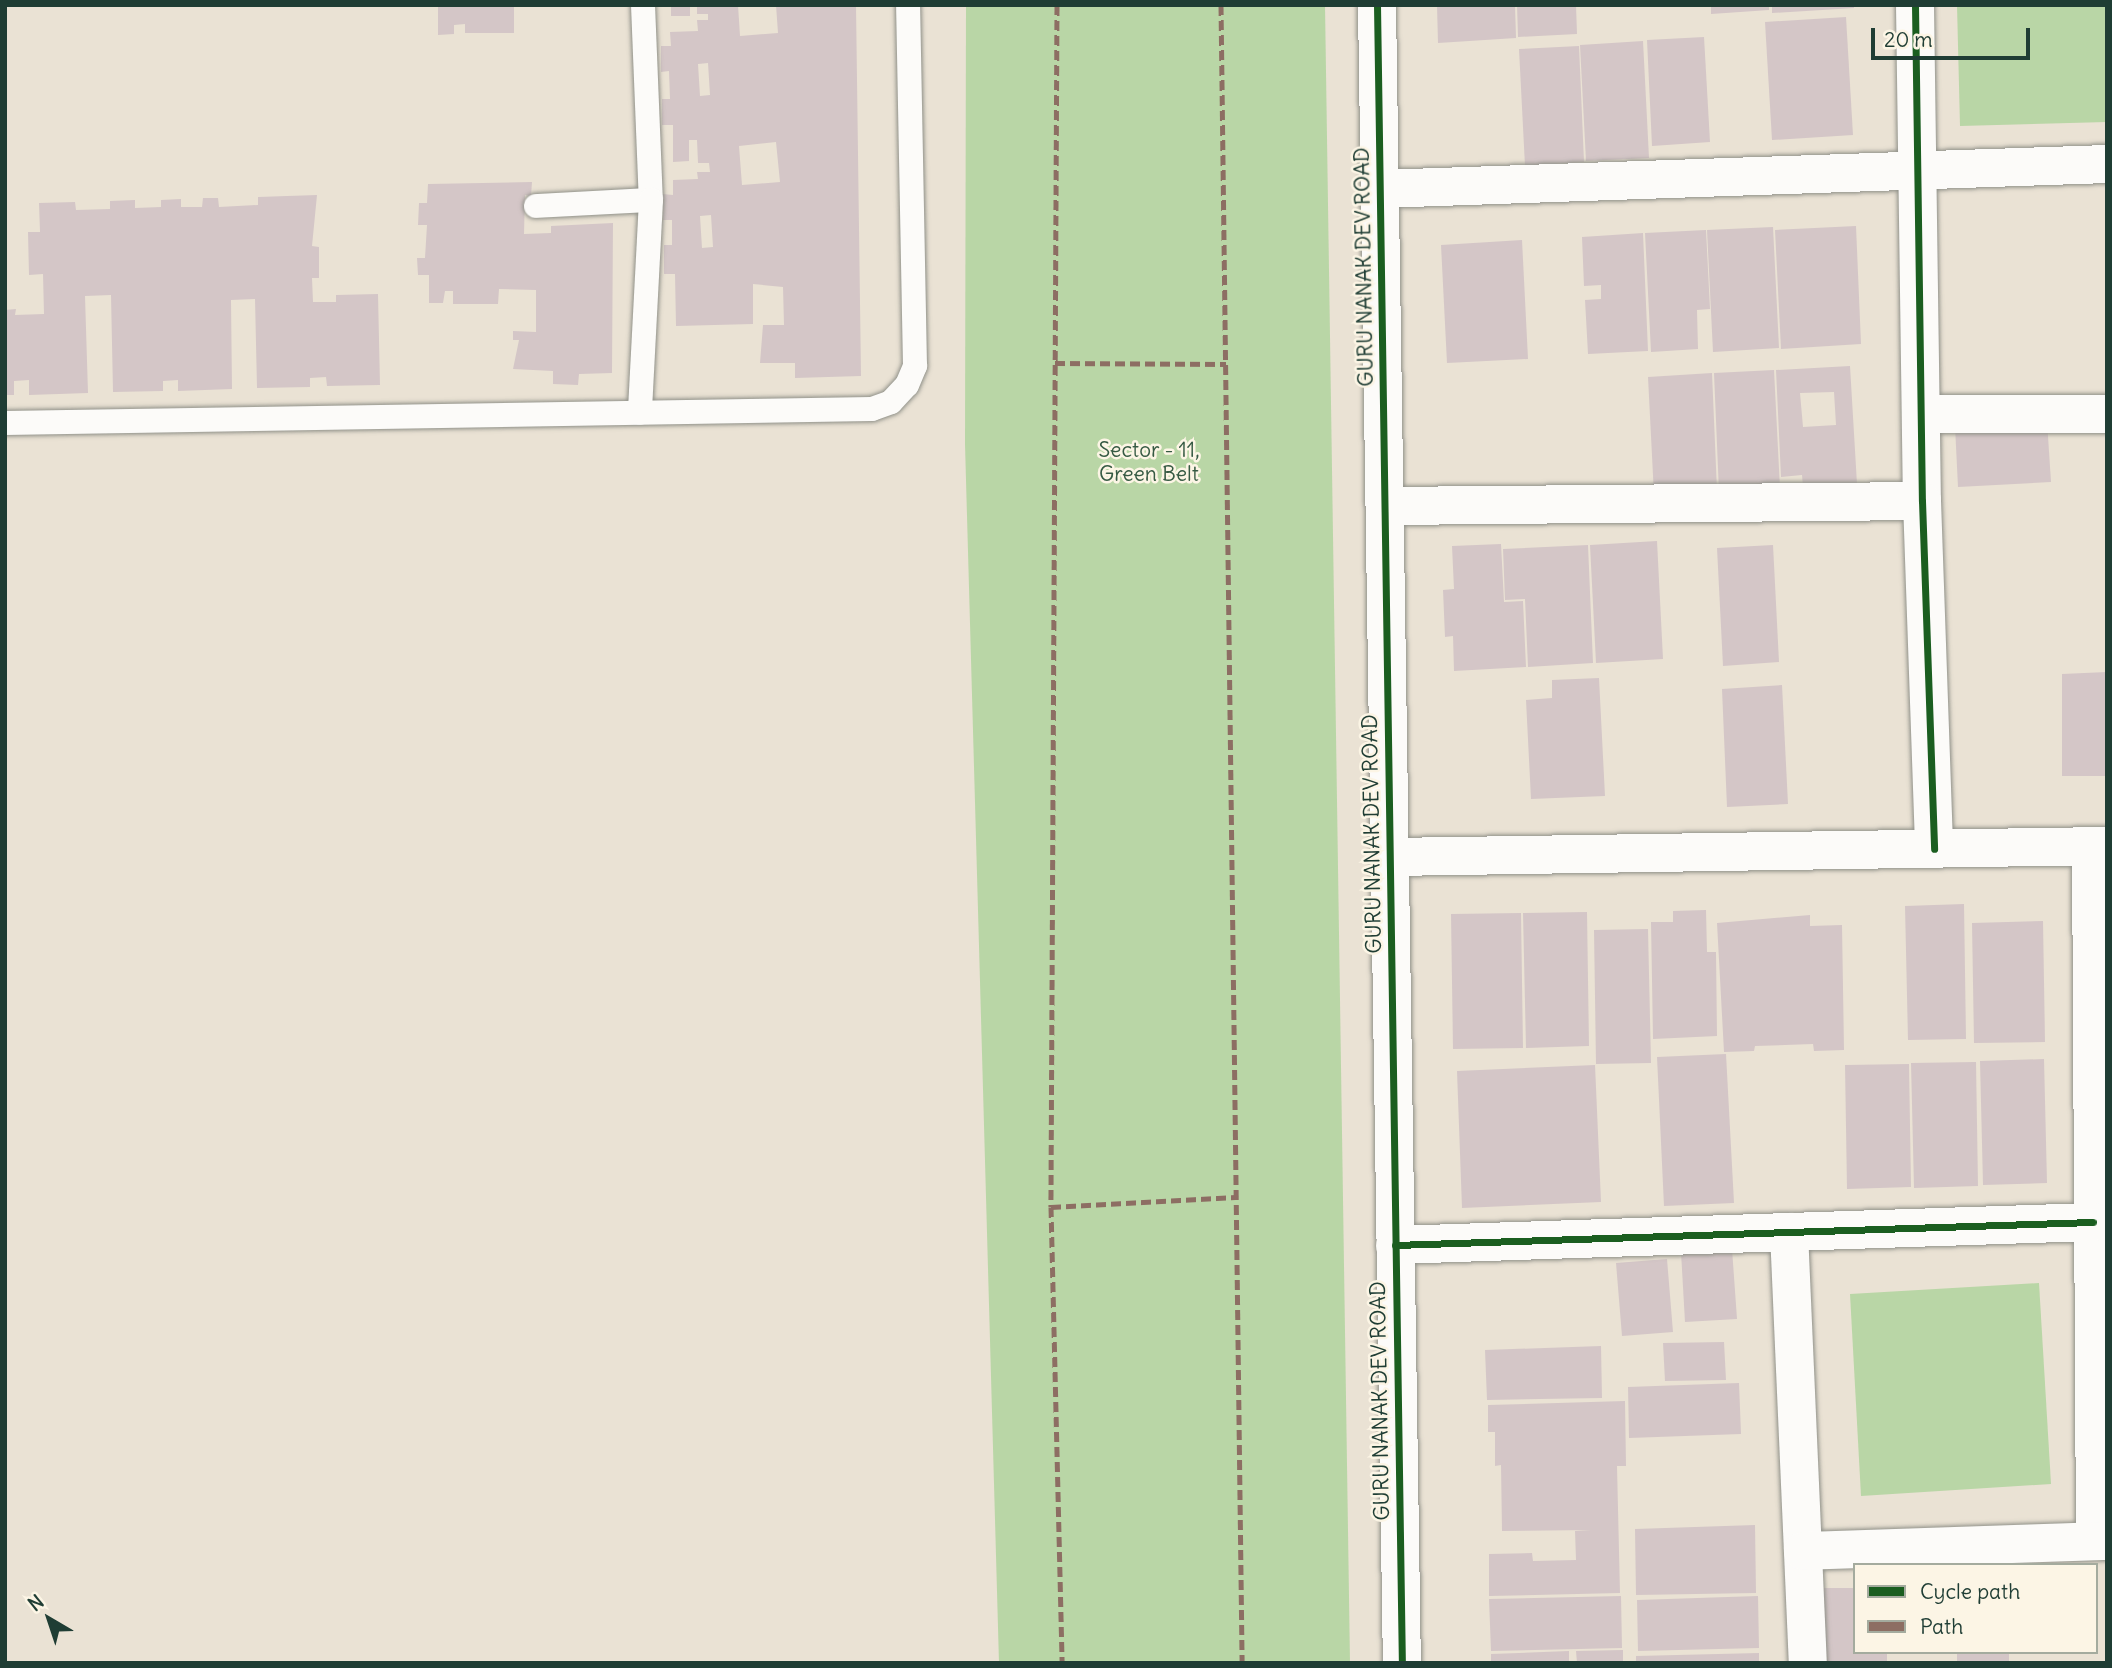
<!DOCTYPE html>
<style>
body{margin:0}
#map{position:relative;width:2112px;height:1668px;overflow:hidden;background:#eae2d4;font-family:Delius,sans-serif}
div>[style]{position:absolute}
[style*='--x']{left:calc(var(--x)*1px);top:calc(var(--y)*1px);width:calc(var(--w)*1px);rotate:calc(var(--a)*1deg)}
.green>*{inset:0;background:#b9d6a6}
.building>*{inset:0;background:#d4c6c7}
.roads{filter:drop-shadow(0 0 2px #909189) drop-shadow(0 0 2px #909189)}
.service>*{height:24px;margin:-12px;padding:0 12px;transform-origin:12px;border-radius:12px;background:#fcfbf9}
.minor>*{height:38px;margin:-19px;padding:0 19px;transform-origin:19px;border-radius:19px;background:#fcfbf9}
.tertiary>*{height:38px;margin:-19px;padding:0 19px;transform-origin:19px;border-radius:19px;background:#fcfbf9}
.quiet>*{height:5px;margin-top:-2.5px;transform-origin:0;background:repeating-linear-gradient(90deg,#8d6e63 0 10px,transparent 0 15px)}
.cycleway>*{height:7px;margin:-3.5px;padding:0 3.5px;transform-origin:3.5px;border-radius:3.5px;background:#1b5e20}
span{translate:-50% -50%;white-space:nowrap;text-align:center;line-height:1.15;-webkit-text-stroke:5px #fcf5e5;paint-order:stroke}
.street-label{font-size:21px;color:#1f3d34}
.park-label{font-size:21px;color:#365a43}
.frame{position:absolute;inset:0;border:7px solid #1f3d34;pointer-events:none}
.legend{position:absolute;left:1853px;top:1563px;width:245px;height:91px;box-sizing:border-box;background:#fcf5e5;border:2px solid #a4ab9e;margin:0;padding:9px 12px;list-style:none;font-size:21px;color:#1f3d34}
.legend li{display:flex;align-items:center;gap:14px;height:35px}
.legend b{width:35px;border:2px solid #a4ab9e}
.north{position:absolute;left:14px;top:1584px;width:70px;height:70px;-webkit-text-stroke:5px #fcf5e5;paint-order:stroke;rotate:321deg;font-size:19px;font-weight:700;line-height:28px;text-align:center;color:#1f3d34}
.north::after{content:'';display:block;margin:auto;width:24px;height:32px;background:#1f3d34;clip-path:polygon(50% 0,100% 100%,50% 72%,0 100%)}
.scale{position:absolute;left:1871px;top:28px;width:159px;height:32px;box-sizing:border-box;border:4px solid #1f3d34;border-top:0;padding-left:9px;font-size:21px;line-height:24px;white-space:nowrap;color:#1f3d34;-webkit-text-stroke:5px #fcf5e5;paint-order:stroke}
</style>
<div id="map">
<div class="green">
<i style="clip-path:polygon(966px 5px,1325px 5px,1350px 1663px,999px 1663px,965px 444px)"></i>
<i style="clip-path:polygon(1957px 5px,2107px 5px,2107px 122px,1960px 126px)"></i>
<i style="clip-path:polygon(2039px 1283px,2051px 1484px,1861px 1496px,1850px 1294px)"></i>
</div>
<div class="building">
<i style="clip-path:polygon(438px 5px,514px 5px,514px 33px,465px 33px,465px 24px,454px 25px,454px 34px,438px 35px)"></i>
<i style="clip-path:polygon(671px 5px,690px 5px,690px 16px,671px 16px)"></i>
<i style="clip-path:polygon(evenodd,697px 5px,738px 5px,740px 36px,778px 33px,776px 5px,856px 5px,861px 376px,795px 378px,795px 363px,760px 363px,763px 325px,784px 325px,783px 287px,753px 284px,753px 324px,676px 326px,675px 274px,664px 274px,664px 245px,672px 245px,672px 220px,663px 220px,662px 194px,673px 195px,673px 180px,698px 179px,697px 172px,710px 172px,709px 163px,698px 163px,697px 140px,689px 140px,689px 161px,673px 162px,673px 125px,662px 125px,662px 99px,670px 99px,669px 71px,661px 72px,661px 46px,671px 46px,670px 32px,698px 31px,697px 20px,708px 20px,708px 14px,697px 14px,697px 5px,708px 63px,710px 95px,700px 96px,698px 64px,708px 63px,697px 5px,776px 142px,780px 182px,742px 185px,739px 146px,776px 142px,697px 5px,711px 215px,713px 247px,702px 248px,700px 216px,711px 215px)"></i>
<i style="clip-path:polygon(1437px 5px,1515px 5px,1516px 38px,1438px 43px)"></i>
<i style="clip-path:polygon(1517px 5px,1576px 5px,1577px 34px,1518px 37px)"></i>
<i style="clip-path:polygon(1711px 5px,1769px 5px,1769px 10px,1711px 14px)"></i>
<i style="clip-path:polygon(1772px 5px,1854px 5px,1854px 8px,1772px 13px)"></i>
<i style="clip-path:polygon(1846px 17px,1853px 135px,1772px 140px,1765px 22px)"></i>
<i style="clip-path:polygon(1704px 37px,1710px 142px,1652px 146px,1647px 40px)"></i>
<i style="clip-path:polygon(1643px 41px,1649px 158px,1586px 161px,1580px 45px)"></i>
<i style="clip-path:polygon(1579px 46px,1584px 162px,1525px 166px,1519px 49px)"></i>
<i style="clip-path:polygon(532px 182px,531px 196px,525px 195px,524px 234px,551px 233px,551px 226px,613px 223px,612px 373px,579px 374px,578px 385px,553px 384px,553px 371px,513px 369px,519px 340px,513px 340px,513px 331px,536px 332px,536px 290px,499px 289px,498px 304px,453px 304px,453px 291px,445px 291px,443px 303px,429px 303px,429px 275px,418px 275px,417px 258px,425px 258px,427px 225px,418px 225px,419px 203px,427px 203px,428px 184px)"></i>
<i style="clip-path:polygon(317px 195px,312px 246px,319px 247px,319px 278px,312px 278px,313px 302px,336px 302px,336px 295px,378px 294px,380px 385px,327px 386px,326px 377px,310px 378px,310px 387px,257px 388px,255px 299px,231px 300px,232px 389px,178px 391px,178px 380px,163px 381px,163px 391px,113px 392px,111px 295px,85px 296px,88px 393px,29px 395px,29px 380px,14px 381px,14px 395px,5px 395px,5px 310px,16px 309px,15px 315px,44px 314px,43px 274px,29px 275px,28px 232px,40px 232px,39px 203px,75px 202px,76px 210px,110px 209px,110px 201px,135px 200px,135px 208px,161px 207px,161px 200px,181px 199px,181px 207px,202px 207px,203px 198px,218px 198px,219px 207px,258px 205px,258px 197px)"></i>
<i style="clip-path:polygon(1856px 226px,1861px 344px,1781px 349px,1775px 230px)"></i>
<i style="clip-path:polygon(1773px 227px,1779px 348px,1713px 352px,1707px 230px)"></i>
<i style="clip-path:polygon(1706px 230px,1710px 309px,1697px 310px,1698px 349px,1651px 352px,1645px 233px)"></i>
<i style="clip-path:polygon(1643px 233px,1648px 351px,1588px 354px,1585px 300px,1601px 299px,1601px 285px,1584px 286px,1582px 237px)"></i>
<i style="clip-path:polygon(1522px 240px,1528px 359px,1447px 363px,1441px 245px)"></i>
<i style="clip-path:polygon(evenodd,1850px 366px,1857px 484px,1803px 487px,1802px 475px,1781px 477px,1776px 370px,1850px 366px,1834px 392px,1836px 425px,1803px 427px,1800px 393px,1834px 392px)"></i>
<i style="clip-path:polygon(1774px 370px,1780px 489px,1719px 492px,1714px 373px)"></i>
<i style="clip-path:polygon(1712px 373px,1717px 491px,1654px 495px,1648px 377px)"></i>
<i style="clip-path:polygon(2047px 421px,2051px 482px,1958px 487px,1955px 426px)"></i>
<i style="clip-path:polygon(1657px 541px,1663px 659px,1596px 663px,1590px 545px)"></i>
<i style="clip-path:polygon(1501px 544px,1504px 602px,1523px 601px,1526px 667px,1454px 671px,1453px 636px,1445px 637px,1443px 590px,1454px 589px,1452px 546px)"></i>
<i style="clip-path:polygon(1588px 545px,1593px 663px,1528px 667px,1525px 599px,1505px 600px,1503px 549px)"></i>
<i style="clip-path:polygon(1773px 545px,1779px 662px,1723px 666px,1717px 548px)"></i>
<i style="clip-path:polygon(2107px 672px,2107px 776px,2062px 776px,2062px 674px)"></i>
<i style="clip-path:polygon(1599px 678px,1605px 796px,1531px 799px,1526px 700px,1552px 698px,1552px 680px)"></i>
<i style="clip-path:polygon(1782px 685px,1788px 804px,1727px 807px,1722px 689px)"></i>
<i style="clip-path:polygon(1964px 904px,1966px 1039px,1908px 1040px,1905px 906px)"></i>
<i style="clip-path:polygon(1706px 910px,1707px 952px,1716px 952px,1717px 1036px,1653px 1039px,1651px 922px,1673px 922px,1673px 911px)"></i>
<i style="clip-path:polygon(1587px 912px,1589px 1046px,1526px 1048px,1523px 913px)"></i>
<i style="clip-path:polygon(1521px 913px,1523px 1048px,1453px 1049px,1451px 914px)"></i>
<i style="clip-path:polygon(1810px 915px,1810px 926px,1842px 925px,1844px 1050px,1814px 1051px,1813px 1044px,1755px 1046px,1754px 1051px,1724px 1052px,1717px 923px)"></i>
<i style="clip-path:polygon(2043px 921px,2045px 1042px,1974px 1043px,1972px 923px)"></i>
<i style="clip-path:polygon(1648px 929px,1651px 1063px,1596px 1064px,1594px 930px)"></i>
<i style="clip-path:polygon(1726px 1054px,1734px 1203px,1664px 1206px,1657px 1057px)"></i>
<i style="clip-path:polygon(2044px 1059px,2047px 1183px,1983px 1185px,1980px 1061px)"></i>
<i style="clip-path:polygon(1976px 1062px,1978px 1186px,1914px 1188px,1911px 1063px)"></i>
<i style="clip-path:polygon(1909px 1064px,1911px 1187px,1847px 1189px,1845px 1065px)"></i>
<i style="clip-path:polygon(1595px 1065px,1601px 1202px,1462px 1208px,1457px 1071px)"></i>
<i style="clip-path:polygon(1732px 1249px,1737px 1319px,1685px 1322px,1681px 1252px)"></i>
<i style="clip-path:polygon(1667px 1259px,1673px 1332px,1622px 1336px,1616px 1263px)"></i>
<i style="clip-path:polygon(1724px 1342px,1726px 1380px,1665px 1381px,1663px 1343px)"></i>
<i style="clip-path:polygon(1601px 1346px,1602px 1398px,1487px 1400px,1485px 1350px)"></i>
<i style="clip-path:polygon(1739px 1383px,1741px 1434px,1629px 1438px,1628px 1387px)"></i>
<i style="clip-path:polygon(1625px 1401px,1626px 1466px,1617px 1466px,1620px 1593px,1489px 1596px,1489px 1554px,1532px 1553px,1533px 1561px,1576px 1560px,1575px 1531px,1591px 1530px,1502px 1531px,1501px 1465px,1495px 1466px,1495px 1432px,1488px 1432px,1488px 1405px)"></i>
<i style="clip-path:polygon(1755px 1525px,1756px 1593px,1636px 1595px,1635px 1529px)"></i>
<i style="clip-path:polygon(1821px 1588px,1855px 1588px,1855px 1652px,1887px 1652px,1887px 1663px,1822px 1663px)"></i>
<i style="clip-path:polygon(1621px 1596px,1622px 1648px,1491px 1651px,1489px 1599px)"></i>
<i style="clip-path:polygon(1758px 1596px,1759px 1648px,1638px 1651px,1637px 1600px)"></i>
<i style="clip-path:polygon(1623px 1650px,1623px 1663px,1577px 1663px,1576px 1651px)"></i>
<i style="clip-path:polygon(1569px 1651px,1569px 1663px,1491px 1663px,1491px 1654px)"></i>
<i style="clip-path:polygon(1957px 1652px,2009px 1652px,2009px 1663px,1957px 1663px)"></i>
<i style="clip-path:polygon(1759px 1653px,1759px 1663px,1636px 1663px,1636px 1656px)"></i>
</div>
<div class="roads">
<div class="service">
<i style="--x:643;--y:5;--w:195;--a:87.7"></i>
<i style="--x:536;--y:206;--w:115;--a:-3"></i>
<i style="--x:651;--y:200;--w:213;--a:93"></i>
<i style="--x:5;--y:423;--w:867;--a:-0.93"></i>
<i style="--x:872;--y:409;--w:20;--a:-20"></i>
<i style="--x:891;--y:402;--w:23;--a:-47"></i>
<i style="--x:907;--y:385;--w:21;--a:-67"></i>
<i style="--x:915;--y:366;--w:361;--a:-91.1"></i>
</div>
<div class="minor">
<i style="--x:1915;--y:5;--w:496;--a:89.2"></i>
<i style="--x:1922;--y:501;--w:348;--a:88"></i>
<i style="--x:1380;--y:189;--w:727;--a:-1.97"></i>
<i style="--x:1924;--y:414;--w:183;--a:0"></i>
<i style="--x:1385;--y:506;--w:537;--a:-0.53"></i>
<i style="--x:2091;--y:847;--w:694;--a:89.67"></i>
<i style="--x:1390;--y:857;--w:717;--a:-0.88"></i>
<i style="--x:1789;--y:1232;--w:431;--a:87.5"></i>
<i style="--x:1395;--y:1245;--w:698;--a:-1.89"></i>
<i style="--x:1803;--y:1551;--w:304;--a:-1.9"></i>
</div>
<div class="tertiary">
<i style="--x:1377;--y:5;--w:1658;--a:89.14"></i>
</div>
</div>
<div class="quiet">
<i style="--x:1057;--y:5;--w:1202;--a:90.29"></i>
<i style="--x:1051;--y:1207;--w:456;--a:88.6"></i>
<i style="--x:1221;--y:5;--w:1658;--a:89.27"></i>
<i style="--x:1055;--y:363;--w:171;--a:0.3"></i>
<i style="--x:1051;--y:1207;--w:185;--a:-3.1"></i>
</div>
<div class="cycleway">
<i style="--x:1377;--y:5;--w:1658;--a:89.14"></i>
<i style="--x:1915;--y:5;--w:496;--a:89.2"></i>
<i style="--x:1922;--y:501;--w:348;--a:88"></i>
<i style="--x:1395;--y:1245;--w:698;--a:-1.89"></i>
</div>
<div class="street-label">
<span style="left:1364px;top:267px;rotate:-91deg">GURU NANAK DEV ROAD</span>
<span style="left:1372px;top:834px;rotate:-91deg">GURU NANAK DEV ROAD</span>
<span style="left:1380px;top:1401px;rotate:-91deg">GURU NANAK DEV ROAD</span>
</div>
<div class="park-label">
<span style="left:1149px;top:462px">Sector - 11,<br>Green Belt</span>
</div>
<div class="frame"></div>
<ul class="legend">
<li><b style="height:9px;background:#1b5e20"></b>Cycle path</li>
<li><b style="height:9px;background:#8d6e63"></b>Path</li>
</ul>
<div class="north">N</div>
<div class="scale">20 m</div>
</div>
